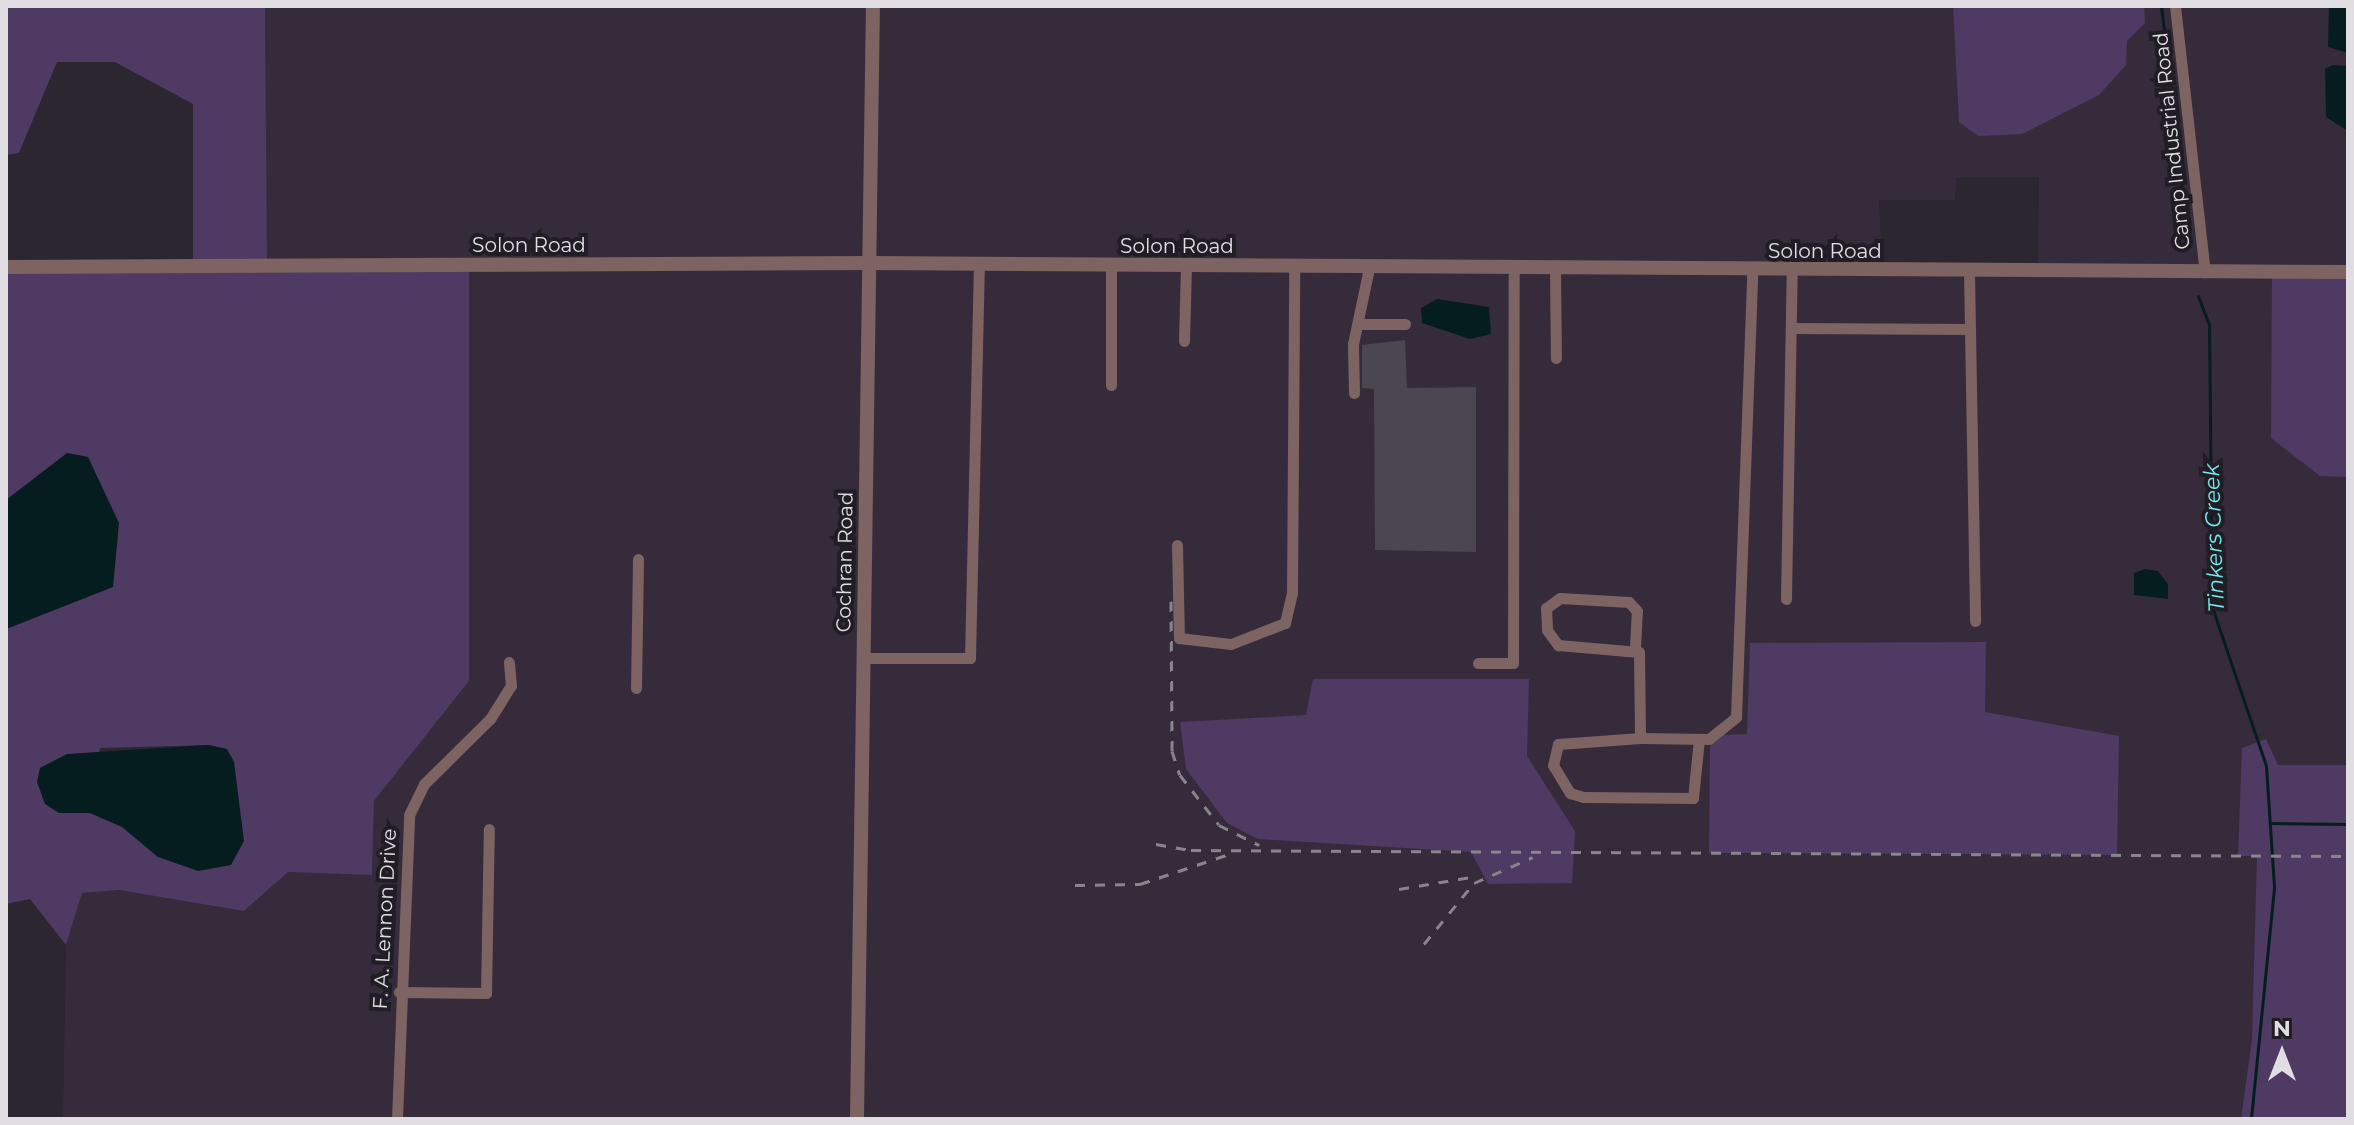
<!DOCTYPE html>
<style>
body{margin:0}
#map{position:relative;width:2354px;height:1125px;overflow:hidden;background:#2b262f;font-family:Montserrat,sans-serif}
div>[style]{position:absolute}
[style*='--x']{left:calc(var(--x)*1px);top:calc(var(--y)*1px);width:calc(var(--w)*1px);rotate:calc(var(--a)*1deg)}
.industrial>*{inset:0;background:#362b3a}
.green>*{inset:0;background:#4f3a63}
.water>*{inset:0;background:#051d1f}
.stream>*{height:3px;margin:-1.5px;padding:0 1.5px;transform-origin:1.5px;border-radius:1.5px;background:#051d1f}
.building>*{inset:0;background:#4b4750}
.minor>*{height:11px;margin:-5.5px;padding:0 5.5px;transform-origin:5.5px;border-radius:5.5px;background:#7d6362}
.tertiary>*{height:14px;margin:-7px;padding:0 7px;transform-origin:7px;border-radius:7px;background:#7d6362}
.rail>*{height:3px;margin-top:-1.5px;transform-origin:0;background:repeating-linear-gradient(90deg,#89858c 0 10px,transparent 0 20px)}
span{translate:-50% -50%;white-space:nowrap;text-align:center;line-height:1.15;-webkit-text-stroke:8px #211d25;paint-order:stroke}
.street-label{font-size:20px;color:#e0dee3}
.water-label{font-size:22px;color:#76eaef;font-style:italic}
.frame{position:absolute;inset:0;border:8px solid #e0dee3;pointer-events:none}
.north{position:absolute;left:2242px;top:1013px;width:80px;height:80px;-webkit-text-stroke:6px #211d25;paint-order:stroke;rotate:0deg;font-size:22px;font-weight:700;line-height:32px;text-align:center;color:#e0dee3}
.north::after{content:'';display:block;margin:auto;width:28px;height:36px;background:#e0dee3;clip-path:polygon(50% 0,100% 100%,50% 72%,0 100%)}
</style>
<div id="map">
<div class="industrial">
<i style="clip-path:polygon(evenodd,265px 6px,2348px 6px,2348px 1119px,63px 1119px,66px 945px,82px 893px,119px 890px,244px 911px,288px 872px,372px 875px,374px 801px,469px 681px,266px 266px,265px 6px,1956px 177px,2039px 177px,2038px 271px,1882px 271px,1879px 200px,1955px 200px,1956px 177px)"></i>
</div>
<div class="green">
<i style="clip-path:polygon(evenodd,6px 6px,265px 6px,267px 265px,469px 265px,469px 681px,374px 801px,372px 875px,288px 872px,244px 911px,119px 890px,82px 893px,66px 945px,30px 899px,6px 904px,6px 629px,112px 587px,6px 500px,6px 267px,193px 265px,193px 104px,115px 62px,57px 62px,19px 153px,6px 155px,6px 6px,209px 745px,226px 749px,158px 857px,123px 827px,90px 813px,100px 748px,209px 745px)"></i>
<i style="clip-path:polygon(1953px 6px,2144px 6px,2145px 23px,2127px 41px,2126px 65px,2099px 95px,2022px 134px,1978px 136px,1959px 122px)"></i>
<i style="clip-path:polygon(2272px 272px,2348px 272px,2348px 477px,2320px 476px,2271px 438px)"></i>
<i style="clip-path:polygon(1986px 642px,1985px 712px,2119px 736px,2117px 855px,1709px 853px,1710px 746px,1724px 735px,1747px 734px,1750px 643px)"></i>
<i style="clip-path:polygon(1313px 679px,1529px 679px,1527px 756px,1575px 831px,1572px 883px,1488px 884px,1471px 852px,1258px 839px,1227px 823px,1186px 769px,1180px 722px,1306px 715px)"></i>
<i style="clip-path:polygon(2266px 739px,2278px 765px,2348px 765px,2348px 1119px,2241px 1119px,2252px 1039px,2257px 856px,2238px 856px,2242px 748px)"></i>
</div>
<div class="water">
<i style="clip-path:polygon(2329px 6px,2348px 6px,2348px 53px,2328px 47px)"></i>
<i style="clip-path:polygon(2333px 65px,2348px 66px,2348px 131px,2326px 117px,2325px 69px)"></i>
<i style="clip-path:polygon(1437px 299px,1489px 307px,1491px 334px,1470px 339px,1422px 323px,1421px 308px)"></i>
<i style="clip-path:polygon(67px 453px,88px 457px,119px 523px,113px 587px,6px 629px,6px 500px)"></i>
<i style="clip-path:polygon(2145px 569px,2158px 571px,2168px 584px,2168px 599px,2134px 595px,2134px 573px)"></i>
<i style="clip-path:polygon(208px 745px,227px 749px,234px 762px,244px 841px,231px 865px,198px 871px,158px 857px,122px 827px,90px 813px,59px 813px,45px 804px,37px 782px,40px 768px,67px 754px)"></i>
</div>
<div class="stream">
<i style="--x:2161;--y:6;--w:170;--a:82.9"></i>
<i style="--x:2182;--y:175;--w:68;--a:92.5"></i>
<i style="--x:2198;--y:296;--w:30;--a:69"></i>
<i style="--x:2209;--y:324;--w:283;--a:89.4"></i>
<i style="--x:2212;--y:607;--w:168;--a:71.2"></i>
<i style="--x:2266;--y:766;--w:122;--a:86.2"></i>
<i style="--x:2274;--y:888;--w:232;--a:95.7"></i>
<i style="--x:2270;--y:823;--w:78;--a:0.7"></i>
</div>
<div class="building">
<i style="clip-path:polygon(1405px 340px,1407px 388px,1476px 387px,1476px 552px,1375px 550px,1374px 389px,1362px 388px,1362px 345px)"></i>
</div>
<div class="minor">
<i style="--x:2175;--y:6;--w:268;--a:83.6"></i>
<i style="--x:1111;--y:265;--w:120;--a:90"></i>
<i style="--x:1555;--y:269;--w:89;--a:89.4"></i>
<i style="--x:1969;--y:271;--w:350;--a:89"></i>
<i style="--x:1358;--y:324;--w:47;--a:0"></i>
<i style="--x:1791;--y:328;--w:179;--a:0.3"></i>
<i style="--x:1184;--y:341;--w:75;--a:-88.5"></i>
<i style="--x:1354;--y:393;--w:49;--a:-91.2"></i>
<i style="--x:1353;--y:344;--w:78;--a:-78.1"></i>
<i style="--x:1177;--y:545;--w:93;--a:88.8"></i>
<i style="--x:1179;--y:638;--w:52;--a:6.6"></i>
<i style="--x:1231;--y:644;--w:58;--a:-21.3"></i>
<i style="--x:1285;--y:623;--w:31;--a:-77"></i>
<i style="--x:1292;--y:593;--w:326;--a:-89.6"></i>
<i style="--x:1786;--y:599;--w:328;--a:-89"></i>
<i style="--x:1635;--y:647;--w:36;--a:-87"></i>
<i style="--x:1637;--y:611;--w:12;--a:-132"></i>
<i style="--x:1629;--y:602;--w:69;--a:-176.7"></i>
<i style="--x:1560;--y:598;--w:17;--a:144"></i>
<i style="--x:1546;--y:608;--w:22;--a:87"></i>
<i style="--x:1547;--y:630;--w:19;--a:54"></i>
<i style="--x:1558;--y:645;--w:81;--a:4.9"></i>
<i style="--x:1639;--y:652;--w:86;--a:89.3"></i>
<i style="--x:1640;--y:738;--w:69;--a:0.8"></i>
<i style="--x:1709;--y:739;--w:35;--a:-39"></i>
<i style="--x:1736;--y:717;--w:446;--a:-87.9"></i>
<i style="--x:863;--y:658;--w:107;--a:0"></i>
<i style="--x:970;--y:658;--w:394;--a:-88.7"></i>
<i style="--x:1478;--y:663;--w:35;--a:0"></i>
<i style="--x:1513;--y:663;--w:394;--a:-89.9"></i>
<i style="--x:636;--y:688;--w:129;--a:-89.1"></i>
<i style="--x:1640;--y:738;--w:82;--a:175.8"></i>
<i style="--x:1558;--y:744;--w:22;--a:103"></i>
<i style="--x:1553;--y:765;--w:33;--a:59"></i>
<i style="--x:1570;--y:793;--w:14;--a:17"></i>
<i style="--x:1583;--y:797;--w:110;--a:0.5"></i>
<i style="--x:1693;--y:798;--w:59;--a:-84.2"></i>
<i style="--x:399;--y:992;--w:87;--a:0.7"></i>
<i style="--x:486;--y:993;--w:164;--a:-89"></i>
<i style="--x:397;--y:1119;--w:304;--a:-87.7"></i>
<i style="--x:409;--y:815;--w:34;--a:-64"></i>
<i style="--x:424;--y:784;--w:93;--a:-44.6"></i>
<i style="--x:490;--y:719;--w:39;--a:-58"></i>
<i style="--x:511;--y:686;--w:24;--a:-95"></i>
</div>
<div class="tertiary">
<i style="--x:6;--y:267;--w:863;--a:-0.27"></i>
<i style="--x:869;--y:263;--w:1479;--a:0.35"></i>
<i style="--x:857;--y:1119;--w:1113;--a:-89.18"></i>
</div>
<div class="rail">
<i style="--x:1171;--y:601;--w:150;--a:89.6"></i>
<i style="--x:1172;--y:751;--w:25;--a:72"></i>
<i style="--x:1180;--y:775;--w:63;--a:52"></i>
<i style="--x:1219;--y:825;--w:45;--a:26.6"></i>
<i style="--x:1156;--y:844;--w:36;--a:10"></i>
<i style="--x:1191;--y:850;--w:1157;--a:0.3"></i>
<i style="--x:1075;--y:885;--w:65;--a:-0.9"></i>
<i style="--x:1140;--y:884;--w:91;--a:-18.6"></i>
<i style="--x:1399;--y:889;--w:79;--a:-9.5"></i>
<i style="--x:1424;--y:944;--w:79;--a:-50.7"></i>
<i style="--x:1474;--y:883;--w:64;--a:-23.8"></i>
</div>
<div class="street-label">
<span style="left:2172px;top:141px;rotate:-96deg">Camp Industrial Road</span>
<span style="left:529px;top:245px">Solon Road</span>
<span style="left:1177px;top:246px">Solon Road</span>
<span style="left:1825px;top:251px">Solon Road</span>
<span style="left:845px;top:562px;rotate:-89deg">Cochran Road</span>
<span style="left:385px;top:919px;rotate:-87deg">F. A. Lennon Drive</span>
</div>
<div class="water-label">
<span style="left:2214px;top:538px;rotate:-92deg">Tinkers Creek</span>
</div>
<div class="frame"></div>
<div class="north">N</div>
</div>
